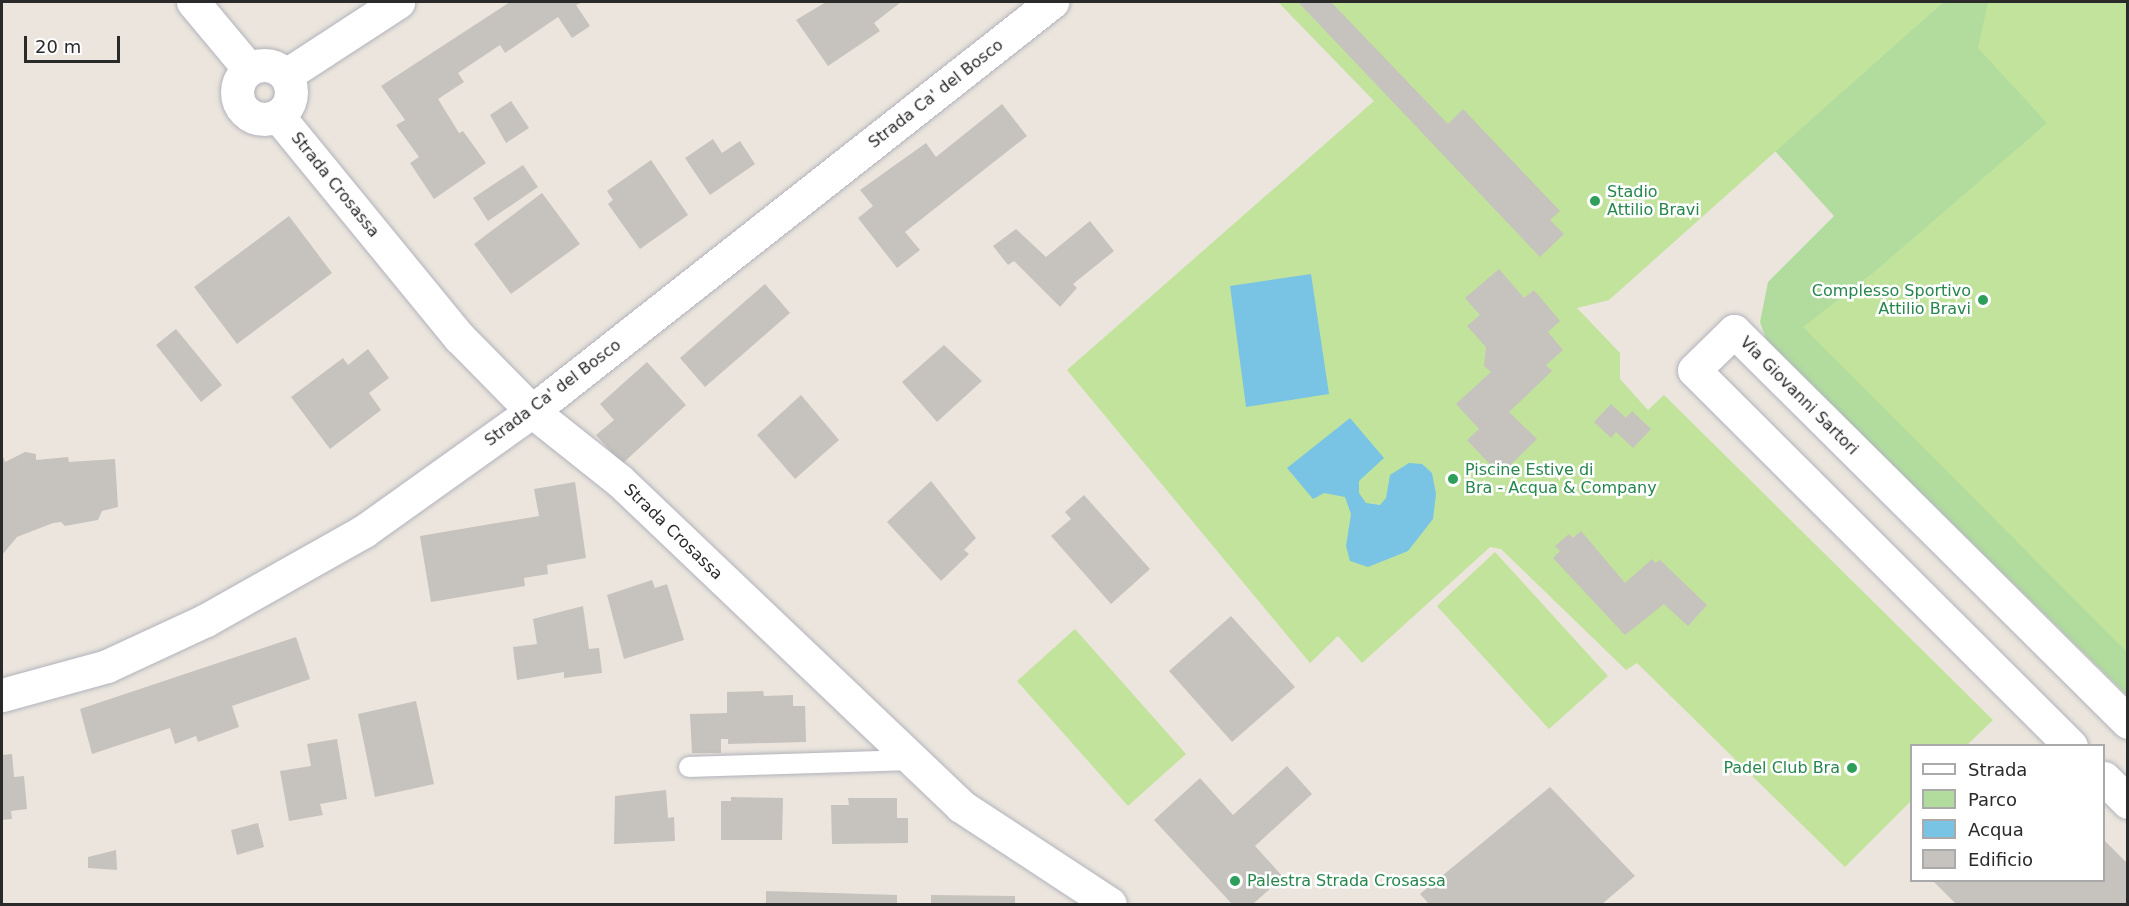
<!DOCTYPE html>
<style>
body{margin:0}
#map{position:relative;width:2129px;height:906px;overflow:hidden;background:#ebe5dd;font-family:"DejaVu Sans",sans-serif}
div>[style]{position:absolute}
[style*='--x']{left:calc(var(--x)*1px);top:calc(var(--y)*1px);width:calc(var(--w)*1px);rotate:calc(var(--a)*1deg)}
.green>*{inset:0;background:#b1dc9e}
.pitch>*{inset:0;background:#c2e39b}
.water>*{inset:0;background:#79c4e4}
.building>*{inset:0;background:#c6c2bd}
.roads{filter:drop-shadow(0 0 2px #b1b3bc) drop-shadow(0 0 2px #b1b3bc)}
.lane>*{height:20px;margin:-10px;padding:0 10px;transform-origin:10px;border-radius:10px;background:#fff}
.street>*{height:33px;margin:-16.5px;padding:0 16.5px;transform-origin:16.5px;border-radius:16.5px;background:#fff}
.street>.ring{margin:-16.5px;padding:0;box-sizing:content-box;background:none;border:33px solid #fff;border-radius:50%}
.secondary>*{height:33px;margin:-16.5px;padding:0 16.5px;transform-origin:16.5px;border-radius:16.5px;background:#fff}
.dots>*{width:16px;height:16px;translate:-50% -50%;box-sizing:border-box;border:3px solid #fff;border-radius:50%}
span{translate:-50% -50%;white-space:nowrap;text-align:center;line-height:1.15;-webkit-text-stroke:5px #fff;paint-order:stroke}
.street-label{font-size:16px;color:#2a2a2a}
.leisure-label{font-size:16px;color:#27864d}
.left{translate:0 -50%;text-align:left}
.right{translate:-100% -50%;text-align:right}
.frame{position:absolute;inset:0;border:3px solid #2a2a2a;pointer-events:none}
.legend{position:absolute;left:1910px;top:744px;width:195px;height:138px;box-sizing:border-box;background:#fff;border:2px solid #aaa;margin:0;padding:8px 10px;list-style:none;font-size:18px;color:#2a2a2a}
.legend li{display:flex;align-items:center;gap:12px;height:30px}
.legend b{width:30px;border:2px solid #aaa}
.scale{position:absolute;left:24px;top:36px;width:96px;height:27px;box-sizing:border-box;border:3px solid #2a2a2a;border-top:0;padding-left:8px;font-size:18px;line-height:21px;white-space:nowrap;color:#2a2a2a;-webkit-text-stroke:4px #fff;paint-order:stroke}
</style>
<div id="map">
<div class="green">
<i style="clip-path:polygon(1943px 2px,2127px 2px,2127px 695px,1767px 341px,1760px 322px,1768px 282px,1834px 216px,1775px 151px)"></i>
</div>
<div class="pitch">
<i style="clip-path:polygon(1278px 2px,1943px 2px,1609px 300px,1577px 308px,1620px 353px,1620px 379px,1648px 410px,1664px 395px,1993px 720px,1967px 745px,1912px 746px,1911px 801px,1845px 867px,1637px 663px,1626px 670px,1501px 549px,1490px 547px,1362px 663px,1338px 636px,1310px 663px,1067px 370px,1374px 101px)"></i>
<i style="clip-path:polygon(1988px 2px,2127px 2px,2127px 652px,1803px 327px,1874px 272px,2047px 123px,1978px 48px)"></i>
<i style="clip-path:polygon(1495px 552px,1608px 676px,1549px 729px,1437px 606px)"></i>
<i style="clip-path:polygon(1075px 629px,1186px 754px,1128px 806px,1017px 681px)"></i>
</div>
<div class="water">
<i style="clip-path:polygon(1311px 274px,1329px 394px,1246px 407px,1230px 286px)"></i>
<i style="clip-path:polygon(1350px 418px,1384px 458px,1359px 481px,1359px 493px,1366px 503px,1380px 505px,1386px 498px,1390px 475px,1409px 463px,1422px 464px,1432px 473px,1436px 494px,1433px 519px,1408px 551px,1368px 567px,1350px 561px,1346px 546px,1351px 514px,1345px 497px,1324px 493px,1313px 499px,1287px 468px)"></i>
</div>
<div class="building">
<i style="clip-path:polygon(510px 2px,583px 2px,576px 5px,590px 26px,572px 38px,558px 17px,505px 53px,500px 45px,458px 73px,464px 82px,438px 99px,459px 133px,463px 131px,486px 163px,434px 199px,410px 163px,419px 157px,396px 125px,405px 120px,381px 86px)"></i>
<i style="clip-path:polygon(826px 2px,901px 2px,874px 23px,880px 31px,828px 66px,796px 20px)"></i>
<i style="clip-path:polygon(1298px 2px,1331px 2px,1448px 124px,1463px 109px,1560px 211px,1550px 220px,1564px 234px,1540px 257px)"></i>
<i style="clip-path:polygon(511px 101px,529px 128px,506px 143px,490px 115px)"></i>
<i style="clip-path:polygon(1002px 104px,1027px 136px,905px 232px,920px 250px,897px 268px,858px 218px,873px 206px,860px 190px,926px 143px,936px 157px)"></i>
<i style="clip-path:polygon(713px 139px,722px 153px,740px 141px,755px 164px,710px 195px,685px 158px)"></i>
<i style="clip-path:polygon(651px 160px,688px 215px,640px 249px,608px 204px,613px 200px,607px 191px)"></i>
<i style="clip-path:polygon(523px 165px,538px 187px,488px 221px,473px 198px)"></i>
<i style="clip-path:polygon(542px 193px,580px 244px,511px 294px,474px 244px)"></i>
<i style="clip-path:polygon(289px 216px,332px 273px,237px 344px,194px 287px)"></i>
<i style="clip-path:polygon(1090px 221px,1114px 251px,1073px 284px,1077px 288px,1060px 307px,1014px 261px,1008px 265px,993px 246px,1016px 229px,1046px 257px)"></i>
<i style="clip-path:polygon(1499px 269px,1524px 298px,1534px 290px,1560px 321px,1548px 332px,1563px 350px,1546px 365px,1552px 371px,1509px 412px,1537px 439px,1500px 475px,1467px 440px,1479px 429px,1456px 404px,1491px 372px,1484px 366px,1486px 347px,1467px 326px,1480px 315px,1465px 298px)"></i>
<i style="clip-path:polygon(765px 284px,790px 313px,705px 387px,680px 358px)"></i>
<i style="clip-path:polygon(176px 329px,222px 385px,201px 402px,156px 345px)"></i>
<i style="clip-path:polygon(944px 345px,982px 381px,937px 422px,902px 382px)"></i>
<i style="clip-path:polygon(368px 349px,389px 378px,369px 393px,381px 410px,330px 449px,291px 397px,343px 358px,348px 365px)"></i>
<i style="clip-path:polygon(647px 362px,686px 405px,622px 464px,596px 435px,614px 420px,600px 404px)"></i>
<i style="clip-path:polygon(801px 395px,839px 440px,795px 479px,757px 435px)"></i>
<i style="clip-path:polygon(1611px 404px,1626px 418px,1632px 411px,1651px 429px,1633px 448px,1616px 432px,1611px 438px,1594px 422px)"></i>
<i style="clip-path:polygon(25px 452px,36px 454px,36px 460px,68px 457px,69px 462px,115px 459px,118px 507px,102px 511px,98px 520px,65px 526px,61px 522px,53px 523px,17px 537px,2px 555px,2px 454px,5px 462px)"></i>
<i style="clip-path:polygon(931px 481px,976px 538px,964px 550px,969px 554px,941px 581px,887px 522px)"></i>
<i style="clip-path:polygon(575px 482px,586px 558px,547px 565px,548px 574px,524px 578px,525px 586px,431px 602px,420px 536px,539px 516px,534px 489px)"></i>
<i style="clip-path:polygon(1084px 495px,1150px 569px,1111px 604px,1051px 536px,1071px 519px,1065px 512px)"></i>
<i style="clip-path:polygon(1581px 531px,1625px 583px,1652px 559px,1655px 563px,1660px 560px,1707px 605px,1688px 626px,1664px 604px,1625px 635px,1553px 558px,1560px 551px,1555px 546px,1569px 534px,1573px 538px)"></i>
<i style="clip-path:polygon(652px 580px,655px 588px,667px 584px,684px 640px,624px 659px,607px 595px)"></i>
<i style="clip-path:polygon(583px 606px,589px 649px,599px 648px,602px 673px,564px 678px,564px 672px,517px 680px,513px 647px,537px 644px,533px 619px)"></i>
<i style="clip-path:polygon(1231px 616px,1295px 687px,1232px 742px,1169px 671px)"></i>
<i style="clip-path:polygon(296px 637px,310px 679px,232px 706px,239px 727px,198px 742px,196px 736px,175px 744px,170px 728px,92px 754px,80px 709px)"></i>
<i style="clip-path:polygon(763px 691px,764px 696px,793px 695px,793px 706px,805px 706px,806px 742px,728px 744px,728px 739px,721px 739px,721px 753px,692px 753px,690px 714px,727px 713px,727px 692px)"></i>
<i style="clip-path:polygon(416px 701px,434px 784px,375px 797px,358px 714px)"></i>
<i style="clip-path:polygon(337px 739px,347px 799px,320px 804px,323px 815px,289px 821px,280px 771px,311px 766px,307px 744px)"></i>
<i style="clip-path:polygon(12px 754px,14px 777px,24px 776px,27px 809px,11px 811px,12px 819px,2px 820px,2px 755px)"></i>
<i style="clip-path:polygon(1287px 766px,1312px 794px,1255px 846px,1283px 877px,1253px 904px,1232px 904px,1154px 820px,1200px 778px,1233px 815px)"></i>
<i style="clip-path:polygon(1550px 787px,1635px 876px,1602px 904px,1429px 904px,1420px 894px)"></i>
<i style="clip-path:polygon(666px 790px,668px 818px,674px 817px,675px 841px,614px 844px,615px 796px)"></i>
<i style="clip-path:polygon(731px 797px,783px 798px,782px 840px,721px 840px,721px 801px,731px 801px)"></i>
<i style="clip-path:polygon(848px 798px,897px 798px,897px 818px,908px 818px,908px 843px,832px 844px,831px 805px,849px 805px)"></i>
<i style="clip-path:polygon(258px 823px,264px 847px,237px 855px,231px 830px)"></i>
<i style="clip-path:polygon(2104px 840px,2128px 864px,2128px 904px,1956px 904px,1932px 880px,2104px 880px)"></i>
<i style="clip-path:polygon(116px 850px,117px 870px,88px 868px,88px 857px)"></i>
<i style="clip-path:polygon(766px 891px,897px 895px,897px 904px,766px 904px)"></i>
<i style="clip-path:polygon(931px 895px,1015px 896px,1015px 904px,931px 904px)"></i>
</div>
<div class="roads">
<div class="lane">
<i style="--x:689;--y:767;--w:222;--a:-1.8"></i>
</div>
<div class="street">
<i style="--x:193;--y:2;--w:87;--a:50.1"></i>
<i class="ring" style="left:237px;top:65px;width:21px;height:21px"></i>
<i style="--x:286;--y:75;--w:134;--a:-33.1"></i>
<i style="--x:278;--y:116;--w:286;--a:50.7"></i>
<i style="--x:459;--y:337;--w:104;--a:45.4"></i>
<i style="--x:532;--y:411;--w:112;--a:38.5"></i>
<i style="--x:620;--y:481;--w:471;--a:43.6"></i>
<i style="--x:961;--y:806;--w:178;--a:33.3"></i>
<i style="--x:2071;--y:746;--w:532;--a:-135.08"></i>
<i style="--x:1694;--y:370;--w:56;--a:-44.3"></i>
<i style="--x:1734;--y:331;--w:555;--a:44.78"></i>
<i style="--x:2104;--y:778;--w:34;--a:45"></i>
</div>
<div class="secondary">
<i style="--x:2;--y:695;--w:109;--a:-15.4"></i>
<i style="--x:107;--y:666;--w:109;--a:-24.9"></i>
<i style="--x:206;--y:620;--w:181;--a:-29.4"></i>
<i style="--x:364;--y:531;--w:206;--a:-35.5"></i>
<i style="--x:532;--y:411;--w:662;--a:-38.19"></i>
</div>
</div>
<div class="dots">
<i style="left:1595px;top:201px;background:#2e9e5b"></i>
<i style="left:1983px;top:300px;background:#2e9e5b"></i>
<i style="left:1453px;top:479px;background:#2e9e5b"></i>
<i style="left:1852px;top:768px;background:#2e9e5b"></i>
<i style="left:1235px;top:881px;background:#2e9e5b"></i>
</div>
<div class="street-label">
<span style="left:936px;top:94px;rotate:-38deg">Strada Ca' del Bosco</span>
<span style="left:335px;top:185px;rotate:51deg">Strada Crosassa</span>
<span style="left:553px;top:393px;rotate:-37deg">Strada Ca' del Bosco</span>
<span style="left:1799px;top:396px;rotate:45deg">Via Giovanni Sartori</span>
<span style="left:673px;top:532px;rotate:44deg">Strada Crosassa</span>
</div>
<div class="leisure-label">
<span class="left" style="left:1607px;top:201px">Stadio<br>Attilio Bravi</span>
<span class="right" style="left:1971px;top:300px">Complesso Sportivo<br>Attilio Bravi</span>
<span class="left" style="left:1465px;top:479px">Piscine Estive di<br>Bra - Acqua &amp; Company</span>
<span class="right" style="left:1840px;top:768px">Padel Club Bra</span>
<span class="left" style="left:1247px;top:881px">Palestra Strada Crosassa</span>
</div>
<div class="frame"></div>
<ul class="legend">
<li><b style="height:8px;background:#fff"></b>Strada</li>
<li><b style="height:16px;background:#b1dc9e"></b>Parco</li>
<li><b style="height:16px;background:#79c4e4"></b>Acqua</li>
<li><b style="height:16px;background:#c6c2bd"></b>Edificio</li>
</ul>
<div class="scale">20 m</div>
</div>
